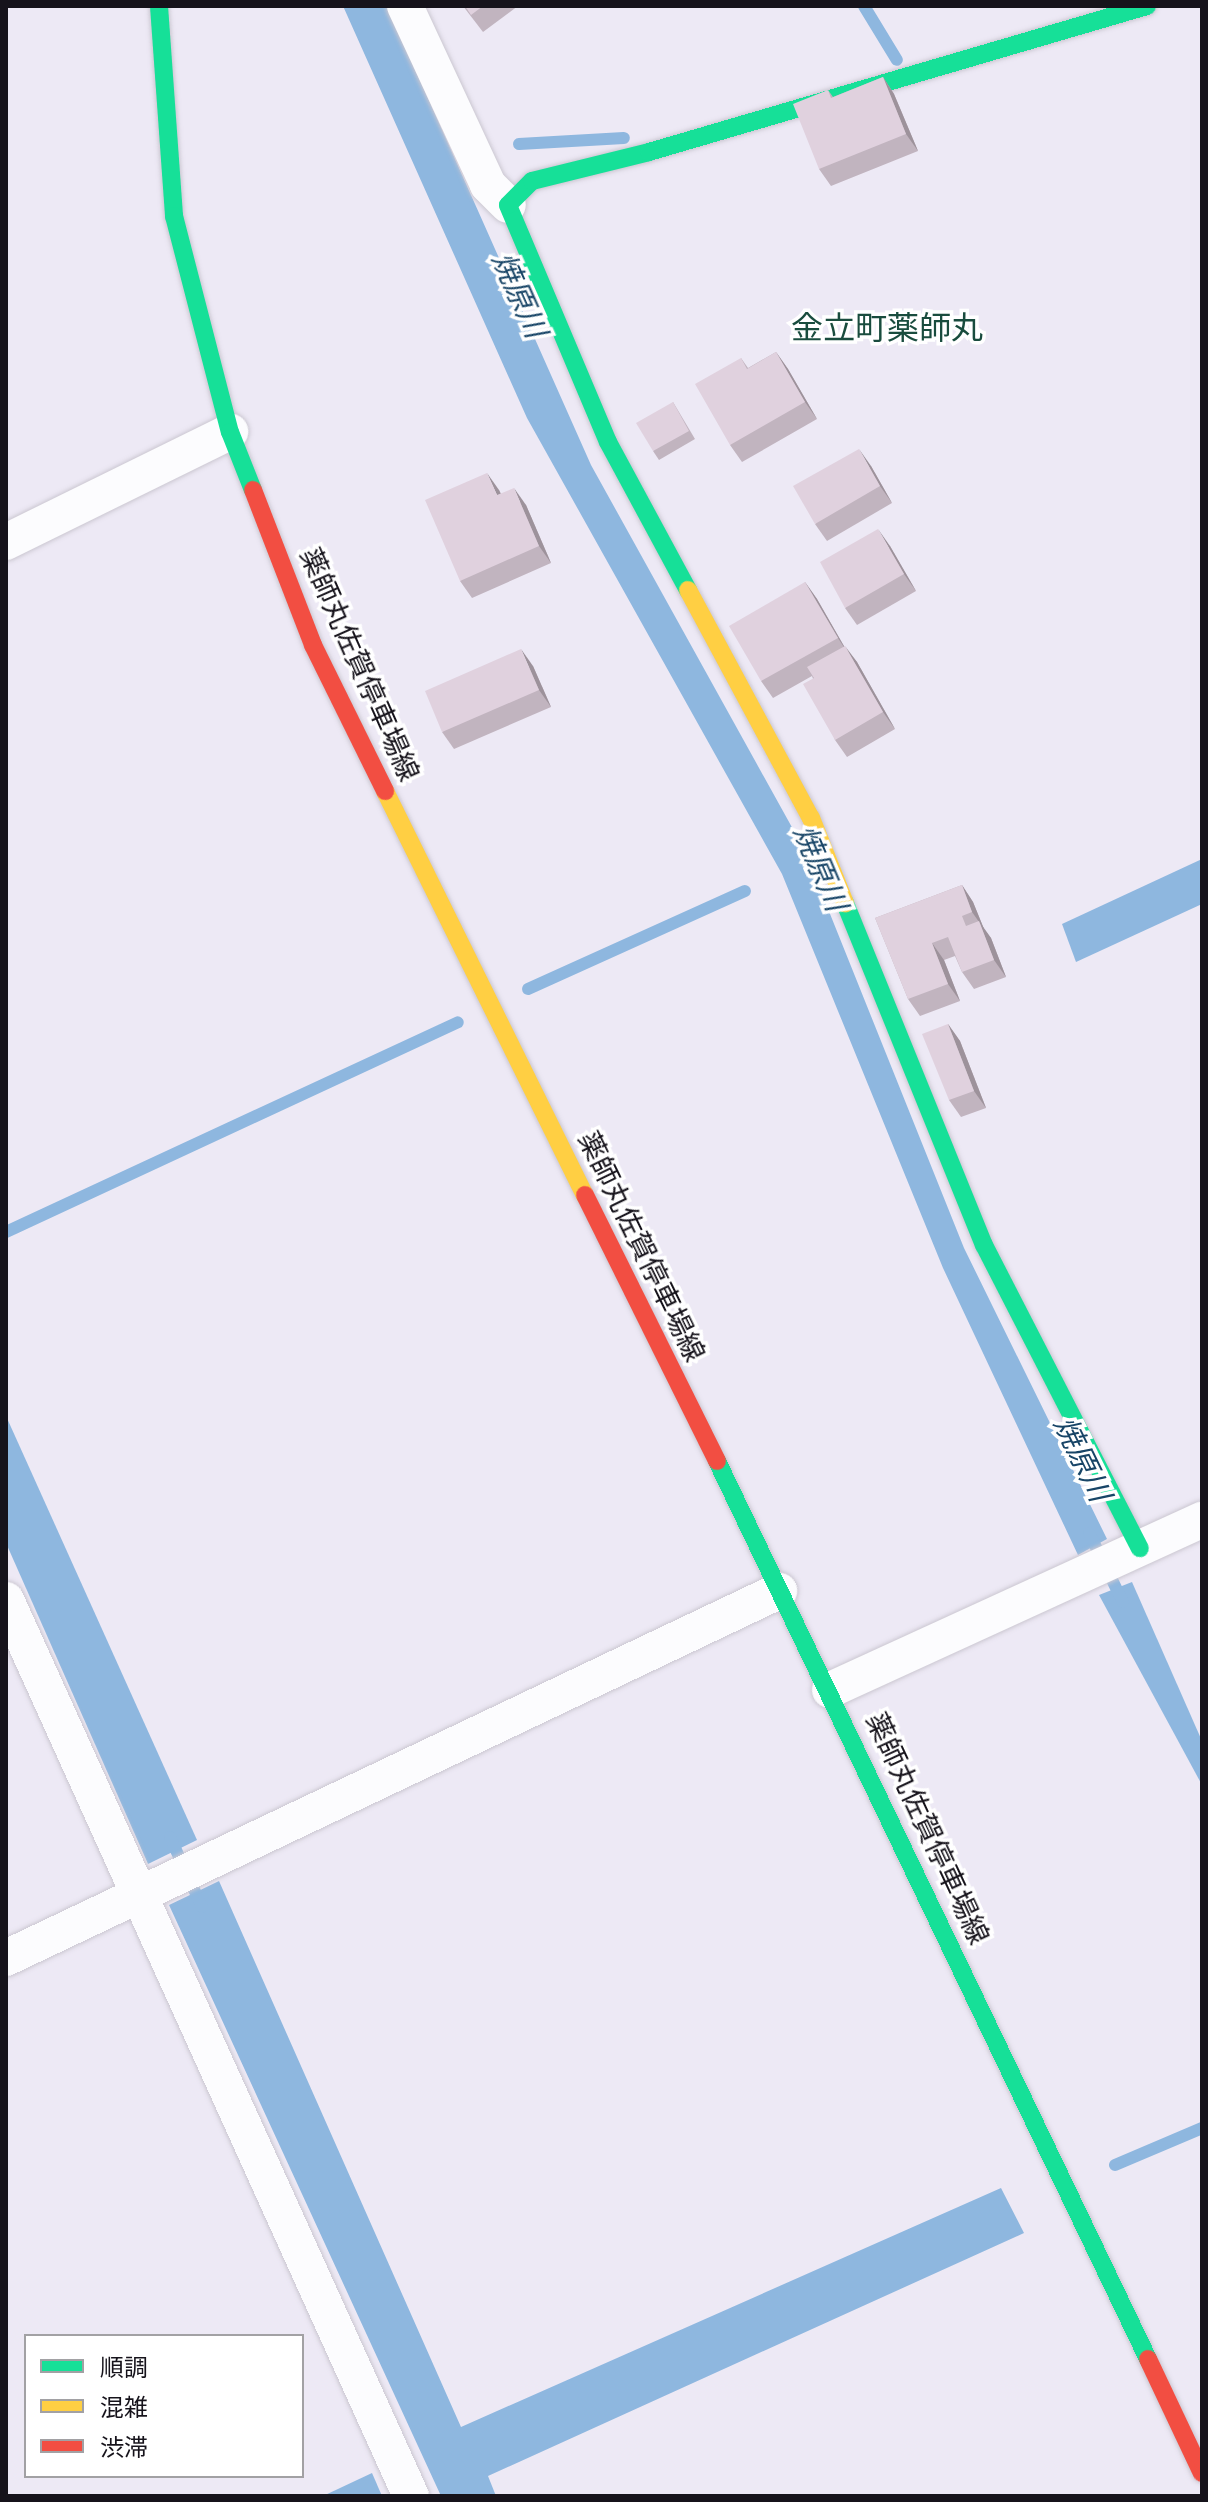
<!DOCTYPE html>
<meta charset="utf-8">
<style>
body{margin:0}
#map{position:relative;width:1208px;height:2502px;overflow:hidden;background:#ede9f5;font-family:Poppins,"Noto Sans JP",sans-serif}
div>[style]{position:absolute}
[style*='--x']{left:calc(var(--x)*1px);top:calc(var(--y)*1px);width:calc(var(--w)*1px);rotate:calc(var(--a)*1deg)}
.water>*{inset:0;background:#8eb7df}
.stream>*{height:12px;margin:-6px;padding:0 6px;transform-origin:6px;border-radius:6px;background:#8eb7df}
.roads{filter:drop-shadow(0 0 2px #cbc7d1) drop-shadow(0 0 2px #cbc7d1)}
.street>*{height:36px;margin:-18px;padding:0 18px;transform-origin:18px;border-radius:18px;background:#fcfcfe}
.fast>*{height:18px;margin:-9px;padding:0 9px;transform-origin:9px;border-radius:9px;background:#16e098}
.slow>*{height:18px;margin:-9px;padding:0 9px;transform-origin:9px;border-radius:9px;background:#ffcf43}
.jam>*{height:18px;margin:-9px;padding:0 9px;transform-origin:9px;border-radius:9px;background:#f24e42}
.wall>*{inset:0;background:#c1b4bf}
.shaded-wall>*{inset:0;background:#9d929b}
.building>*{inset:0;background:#e0d1de}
span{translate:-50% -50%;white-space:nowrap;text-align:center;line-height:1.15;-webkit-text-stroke:7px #fff;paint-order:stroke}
.street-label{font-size:28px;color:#16131b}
.water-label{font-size:30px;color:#184567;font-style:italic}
.quarter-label{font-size:32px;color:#194c3e}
.frame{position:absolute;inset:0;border:8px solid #16131b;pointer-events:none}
.legend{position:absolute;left:24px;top:2334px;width:280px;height:144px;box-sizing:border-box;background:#fff;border:2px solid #a2a1a4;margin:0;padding:10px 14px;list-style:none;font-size:24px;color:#16131b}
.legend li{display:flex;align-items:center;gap:16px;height:40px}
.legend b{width:40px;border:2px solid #a2a1a4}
</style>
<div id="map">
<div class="water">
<i style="clip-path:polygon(343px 6px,387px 6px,591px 465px,804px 849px,964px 1248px,1107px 1539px,1078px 1555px,943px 1268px,782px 874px,527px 418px)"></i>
<i style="clip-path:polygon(1202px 859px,1202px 904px,1076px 962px,1062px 924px)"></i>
<i style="clip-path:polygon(6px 1416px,197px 1840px,148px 1864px,6px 1543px)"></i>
<i style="clip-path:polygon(1132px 1582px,1202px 1741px,1202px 1785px,1099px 1595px)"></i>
<i style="clip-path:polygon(219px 1881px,461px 2427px,1001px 2188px,1024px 2233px,488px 2476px,496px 2496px,441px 2496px,169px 1905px)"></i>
<i style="clip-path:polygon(372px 2473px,382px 2496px,323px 2496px)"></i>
</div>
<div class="stream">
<i style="--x:864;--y:6;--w:63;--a:58.6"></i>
<i style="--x:519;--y:144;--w:105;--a:-3.3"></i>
<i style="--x:528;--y:989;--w:238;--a:-24.3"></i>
<i style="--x:6;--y:1232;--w:498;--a:-24.9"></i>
<i style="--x:1089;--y:1533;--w:77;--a:63.8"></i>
<i style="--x:170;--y:1837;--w:77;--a:65.4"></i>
<i style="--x:1115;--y:2165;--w:95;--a:-23"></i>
</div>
<div class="roads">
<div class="street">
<i style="--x:405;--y:6;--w:197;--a:65.1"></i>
<i style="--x:488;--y:185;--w:28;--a:45"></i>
<i style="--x:6;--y:542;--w:250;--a:-26.2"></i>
<i style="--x:6;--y:1600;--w:983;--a:65.68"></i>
<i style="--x:830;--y:1690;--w:409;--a:-24.6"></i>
<i style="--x:6;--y:1958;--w:856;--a:-25.4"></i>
</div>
<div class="fast">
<i style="--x:159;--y:6;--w:211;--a:85.9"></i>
<i style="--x:174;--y:216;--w:223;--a:75.5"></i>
<i style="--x:230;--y:432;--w:62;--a:68.4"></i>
<i style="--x:688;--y:590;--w:168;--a:-118.4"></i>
<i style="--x:608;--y:442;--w:257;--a:-112.9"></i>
<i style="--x:508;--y:205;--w:34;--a:-45"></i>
<i style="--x:532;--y:181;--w:121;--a:-13.9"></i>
<i style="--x:649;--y:152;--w:519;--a:-16.34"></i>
<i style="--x:845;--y:903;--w:369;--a:67.9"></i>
<i style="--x:984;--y:1245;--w:341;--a:62.8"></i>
<i style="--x:717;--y:1461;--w:996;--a:64.36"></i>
</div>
<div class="slow">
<i style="--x:688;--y:590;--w:259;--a:61.7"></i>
<i style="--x:811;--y:818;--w:92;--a:68.2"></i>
<i style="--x:385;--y:791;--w:451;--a:63.7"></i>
</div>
<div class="jam">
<i style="--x:253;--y:490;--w:166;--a:68.8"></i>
<i style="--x:313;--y:645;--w:163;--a:63.7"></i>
<i style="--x:585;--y:1195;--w:297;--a:63.6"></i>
<i style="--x:1148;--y:2359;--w:126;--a:64.7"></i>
</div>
</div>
<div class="wall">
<i style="clip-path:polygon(463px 6px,518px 6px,483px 32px)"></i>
<i style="clip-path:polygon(883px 77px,894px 94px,918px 151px,831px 186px,819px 169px,828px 90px,833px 97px)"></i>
<i style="clip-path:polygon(776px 352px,788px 369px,817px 419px,742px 462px,730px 445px,741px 358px,748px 368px)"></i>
<i style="clip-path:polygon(673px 402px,695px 439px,659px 460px,653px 451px)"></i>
<i style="clip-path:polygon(871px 466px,892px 503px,827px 541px,815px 524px)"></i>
<i style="clip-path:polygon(499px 490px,501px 494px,526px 505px,551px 563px,472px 598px,460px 581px)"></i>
<i style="clip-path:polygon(890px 546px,916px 591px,857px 625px,845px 608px)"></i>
<i style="clip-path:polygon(805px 582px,817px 599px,844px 646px,857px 662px,895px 729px,847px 757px,835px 740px,812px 676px,773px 698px,761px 681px)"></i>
<i style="clip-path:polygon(533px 666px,551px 707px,454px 749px,442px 732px)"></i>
<i style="clip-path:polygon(962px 885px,973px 902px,984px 929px,991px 938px,1006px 977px,974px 989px,962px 972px,955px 956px,944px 960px,960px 1001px,920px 1016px,908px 999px,875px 918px)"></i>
<i style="clip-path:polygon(948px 1024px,960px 1041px,986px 1108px,961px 1117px,949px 1100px)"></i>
</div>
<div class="shaded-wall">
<i style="clip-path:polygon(883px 77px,894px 94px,918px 151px,906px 134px)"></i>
<i style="clip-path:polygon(776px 352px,788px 369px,817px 419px,805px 402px)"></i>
<i style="clip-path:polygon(859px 449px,871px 466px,892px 503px,880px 486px)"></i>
<i style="clip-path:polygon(487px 473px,499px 490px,509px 512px,497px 495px)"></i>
<i style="clip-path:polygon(514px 488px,526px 505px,551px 563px,539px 546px)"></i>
<i style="clip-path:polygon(878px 529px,890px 546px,916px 591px,904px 574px)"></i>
<i style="clip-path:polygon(805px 582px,817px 599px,849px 655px,838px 638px)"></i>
<i style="clip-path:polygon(845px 646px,857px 662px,895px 729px,883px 712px)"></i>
<i style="clip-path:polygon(521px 649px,533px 666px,551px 707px,539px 690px)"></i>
<i style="clip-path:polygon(962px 885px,973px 902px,984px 929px,972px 912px)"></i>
<i style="clip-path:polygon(979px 921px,991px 938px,1006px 977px,994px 960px)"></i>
<i style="clip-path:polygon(932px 943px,944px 960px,960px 1001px,948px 984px)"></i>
<i style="clip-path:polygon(948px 1024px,960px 1041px,986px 1108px,974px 1091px)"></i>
</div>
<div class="building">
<i style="clip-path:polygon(465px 6px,483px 6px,471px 15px)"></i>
<i style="clip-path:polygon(883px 77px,906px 134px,819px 169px,793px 104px,828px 90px,831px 98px)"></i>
<i style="clip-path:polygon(776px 352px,805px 402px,730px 445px,695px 384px,741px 358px,747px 369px)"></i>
<i style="clip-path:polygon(673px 402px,689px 431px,653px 451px,636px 423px)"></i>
<i style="clip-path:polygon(859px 449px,880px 486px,815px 524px,793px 486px)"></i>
<i style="clip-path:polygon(487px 473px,497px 495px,514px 488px,539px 546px,460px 581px,425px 500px)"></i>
<i style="clip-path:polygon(878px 529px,904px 574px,845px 608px,820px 562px)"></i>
<i style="clip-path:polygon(805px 582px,838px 638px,761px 681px,729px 626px)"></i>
<i style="clip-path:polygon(845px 646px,883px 712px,835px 740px,803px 684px,814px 678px,807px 667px)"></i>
<i style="clip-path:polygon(521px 649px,539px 690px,442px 732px,425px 691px)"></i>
<i style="clip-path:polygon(962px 885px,972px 912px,962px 916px,966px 926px,979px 921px,994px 960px,962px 972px,948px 937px,932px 943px,948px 984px,908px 999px,875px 918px)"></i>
<i style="clip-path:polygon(948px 1024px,974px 1091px,949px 1100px,922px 1034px)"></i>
</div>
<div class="street-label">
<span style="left:359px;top:665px;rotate:66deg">薬師丸佐賀停車場線</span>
<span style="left:641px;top:1247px;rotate:64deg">薬師丸佐賀停車場線</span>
<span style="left:927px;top:1829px;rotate:65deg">薬師丸佐賀停車場線</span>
</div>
<div class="water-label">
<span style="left:519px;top:295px;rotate:66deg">焼原川</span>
<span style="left:820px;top:868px;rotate:67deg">焼原川</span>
<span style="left:1082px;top:1459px;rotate:64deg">焼原川</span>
</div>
<div class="quarter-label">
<span style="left:887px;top:328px">金立町薬師丸</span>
</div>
<div class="frame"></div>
<ul class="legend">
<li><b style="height:10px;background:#16e098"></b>順調</li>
<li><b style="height:10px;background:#ffcf43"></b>混雑</li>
<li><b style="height:10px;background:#f24e42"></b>渋滞</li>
</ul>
</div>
